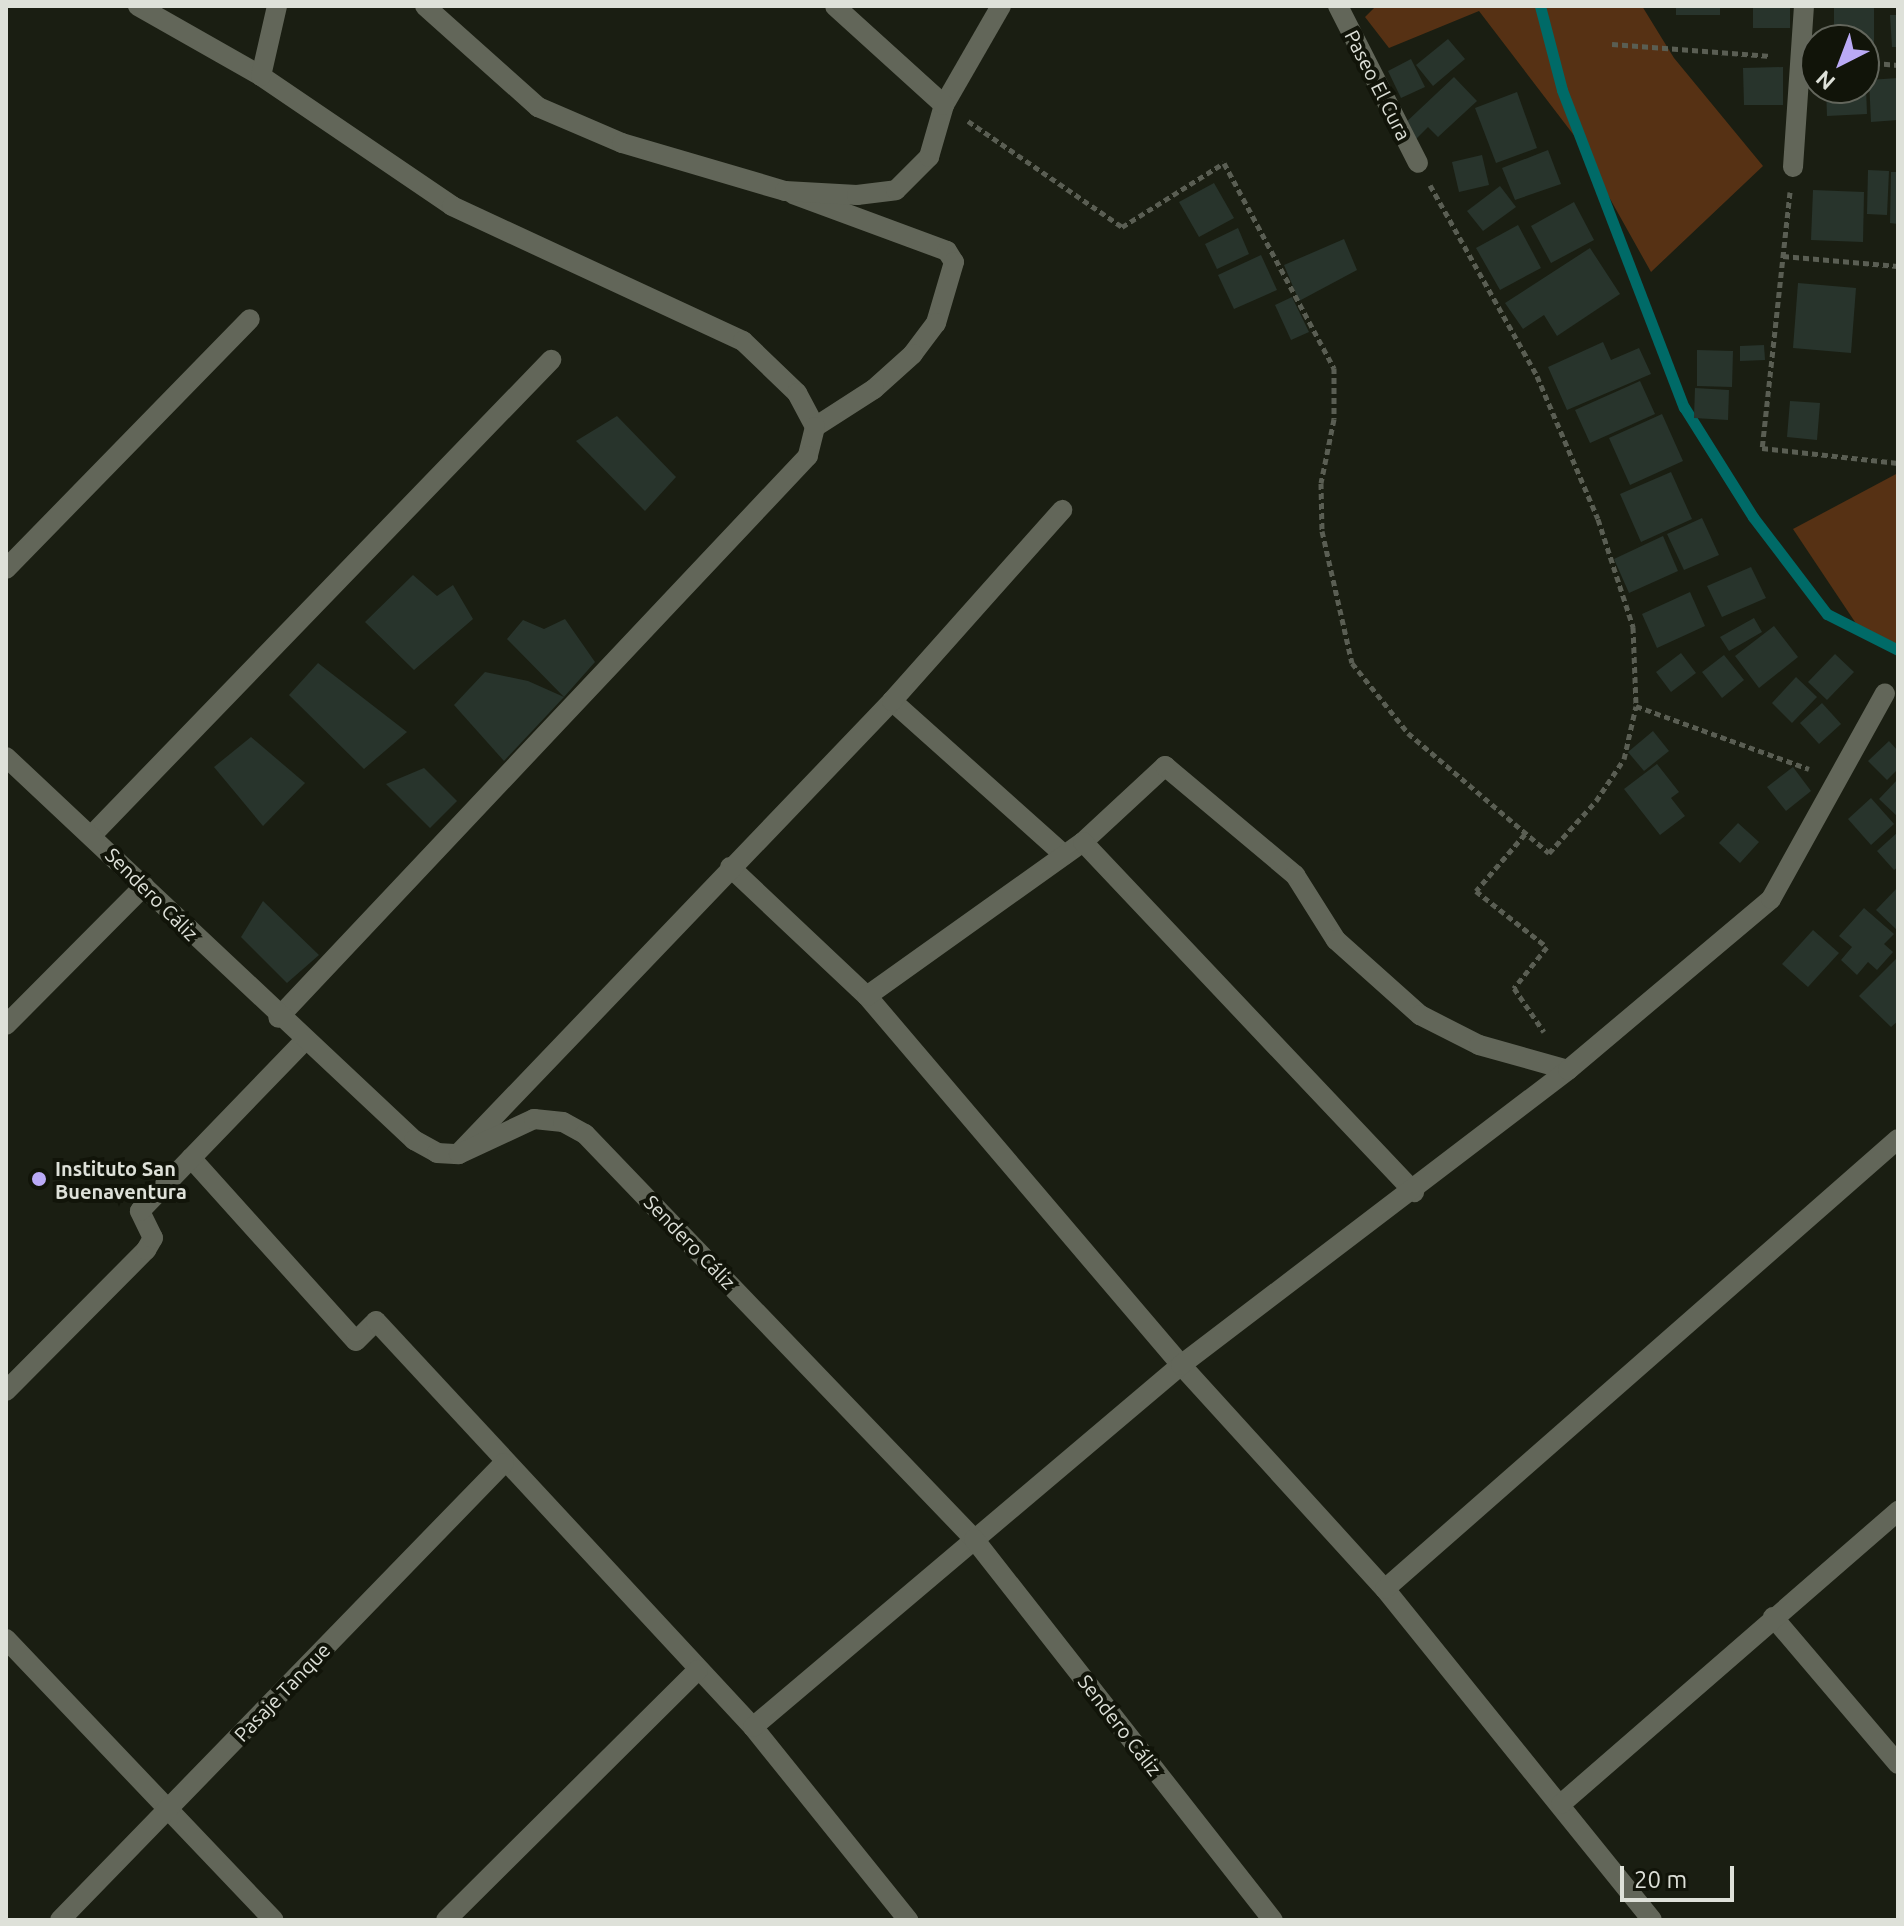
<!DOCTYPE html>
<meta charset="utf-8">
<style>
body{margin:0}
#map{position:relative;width:1904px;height:1926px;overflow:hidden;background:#1a1e12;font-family:Ubuntu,sans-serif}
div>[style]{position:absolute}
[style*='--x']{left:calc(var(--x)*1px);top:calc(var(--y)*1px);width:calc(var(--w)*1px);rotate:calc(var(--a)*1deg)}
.green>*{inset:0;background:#563114}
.stream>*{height:11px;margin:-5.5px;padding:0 5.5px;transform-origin:5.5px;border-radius:5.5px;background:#006a67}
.building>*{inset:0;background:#28342c}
.path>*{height:5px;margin-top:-2.5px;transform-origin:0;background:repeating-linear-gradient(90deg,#5a5e53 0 6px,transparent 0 10px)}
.lane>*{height:20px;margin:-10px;padding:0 10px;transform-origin:10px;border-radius:10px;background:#626659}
.street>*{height:20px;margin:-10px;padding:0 10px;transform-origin:10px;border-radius:10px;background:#626659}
.secondary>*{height:20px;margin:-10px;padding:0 10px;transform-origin:10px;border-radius:10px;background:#626659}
.dots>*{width:22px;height:22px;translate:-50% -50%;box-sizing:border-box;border:4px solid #111409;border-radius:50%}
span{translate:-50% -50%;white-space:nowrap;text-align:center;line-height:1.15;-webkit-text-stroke:8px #111409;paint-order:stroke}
.street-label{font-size:20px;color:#dee1d9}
.poi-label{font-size:20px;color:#dee1d9;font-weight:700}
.left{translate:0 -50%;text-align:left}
.frame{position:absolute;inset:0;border:8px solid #dee1d9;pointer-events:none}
.north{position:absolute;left:1800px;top:24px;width:80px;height:80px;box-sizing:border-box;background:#111409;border:2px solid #63665c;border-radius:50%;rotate:222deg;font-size:22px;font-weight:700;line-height:32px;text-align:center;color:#dee1d9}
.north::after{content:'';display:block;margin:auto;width:28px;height:36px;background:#baaaf6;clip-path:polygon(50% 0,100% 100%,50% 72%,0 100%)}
.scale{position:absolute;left:1620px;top:1866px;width:114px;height:36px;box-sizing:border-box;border:4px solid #dee1d9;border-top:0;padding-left:10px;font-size:24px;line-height:28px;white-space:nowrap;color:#dee1d9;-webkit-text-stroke:6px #111409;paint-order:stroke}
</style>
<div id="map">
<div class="green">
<i style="clip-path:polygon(1376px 6px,1642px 6px,1674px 58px,1763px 166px,1651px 272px,1576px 138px,1479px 11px,1389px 48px,1365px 17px)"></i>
<i style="clip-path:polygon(1898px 473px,1898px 651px,1863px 634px,1793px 529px)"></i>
</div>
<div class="stream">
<i style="--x:1540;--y:6;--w:87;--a:75.3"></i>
<i style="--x:1562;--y:90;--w:340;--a:69"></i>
<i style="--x:1684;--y:407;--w:130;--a:57.9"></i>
<i style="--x:1753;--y:517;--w:122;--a:52.7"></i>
<i style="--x:1827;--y:614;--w:80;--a:26.9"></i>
</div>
<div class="building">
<i style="clip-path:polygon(1676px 6px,1720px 6px,1720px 15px,1676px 15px)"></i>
<i style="clip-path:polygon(1753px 6px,1790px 6px,1790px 28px,1753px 28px)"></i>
<i style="clip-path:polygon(1834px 6px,1874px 6px,1874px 44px,1834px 40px)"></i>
<i style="clip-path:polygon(1890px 15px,1898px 15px,1898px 47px,1892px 47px)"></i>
<i style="clip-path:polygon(1448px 39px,1465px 59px,1433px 86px,1416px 65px)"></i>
<i style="clip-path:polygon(1411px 59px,1425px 87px,1401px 98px,1388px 71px)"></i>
<i style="clip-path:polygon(1783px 67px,1783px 105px,1744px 105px,1743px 68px)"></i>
<i style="clip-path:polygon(1454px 77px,1477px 101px,1438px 137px,1428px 127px,1415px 140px,1402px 126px)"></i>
<i style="clip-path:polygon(1898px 78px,1898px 120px,1871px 122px,1869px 80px)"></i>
<i style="clip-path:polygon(1826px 88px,1866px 88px,1867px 114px,1827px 116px)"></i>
<i style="clip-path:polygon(1517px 92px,1537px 148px,1496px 163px,1475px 108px)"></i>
<i style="clip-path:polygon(1548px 150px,1561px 184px,1515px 200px,1502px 168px)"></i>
<i style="clip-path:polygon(1482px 155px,1489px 185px,1459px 192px,1452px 162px)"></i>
<i style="clip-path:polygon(1868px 170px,1889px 171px,1887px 215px,1867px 214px)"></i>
<i style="clip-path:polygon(1891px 172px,1898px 172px,1898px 224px,1890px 223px)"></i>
<i style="clip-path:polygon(1214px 183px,1234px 218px,1199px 237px,1179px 202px)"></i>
<i style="clip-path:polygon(1500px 186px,1516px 207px,1483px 231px,1467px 211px)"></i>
<i style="clip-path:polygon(1813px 190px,1864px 192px,1863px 242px,1811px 240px)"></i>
<i style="clip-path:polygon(1574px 202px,1594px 240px,1551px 263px,1531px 226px)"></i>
<i style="clip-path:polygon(1518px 225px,1541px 268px,1500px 290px,1476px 248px)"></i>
<i style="clip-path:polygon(1238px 228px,1249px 254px,1217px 269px,1205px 244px)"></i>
<i style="clip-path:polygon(1344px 239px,1357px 270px,1299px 301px,1284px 265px)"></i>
<i style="clip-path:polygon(1590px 248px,1620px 294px,1557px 336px,1544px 315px,1523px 329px,1505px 303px)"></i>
<i style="clip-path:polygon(1261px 255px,1277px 290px,1234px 309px,1218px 275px)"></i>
<i style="clip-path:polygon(1798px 283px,1856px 288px,1851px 353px,1793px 348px)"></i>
<i style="clip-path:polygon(1292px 297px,1309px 332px,1291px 340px,1275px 305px)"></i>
<i style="clip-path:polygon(1603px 342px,1611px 360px,1639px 348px,1651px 374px,1567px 410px,1548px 367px)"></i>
<i style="clip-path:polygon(1764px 345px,1765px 360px,1740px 361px,1740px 346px)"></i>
<i style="clip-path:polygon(1697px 350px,1733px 351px,1732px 387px,1697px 386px)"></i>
<i style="clip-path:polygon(1640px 381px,1655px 414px,1590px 443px,1575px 410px)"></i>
<i style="clip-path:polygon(1695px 388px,1729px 390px,1728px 420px,1694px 418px)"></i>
<i style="clip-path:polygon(1790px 401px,1820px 403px,1817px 440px,1787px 437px)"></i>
<i style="clip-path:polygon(1662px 414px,1683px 461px,1630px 485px,1609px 438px)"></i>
<i style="clip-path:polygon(617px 416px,676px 477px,645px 511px,576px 441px)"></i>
<i style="clip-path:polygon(1671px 472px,1692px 519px,1641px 542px,1620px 494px)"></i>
<i style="clip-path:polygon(1702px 518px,1719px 555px,1684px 570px,1667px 534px)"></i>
<i style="clip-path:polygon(1663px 536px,1678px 571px,1629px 593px,1614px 559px)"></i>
<i style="clip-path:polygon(1751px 567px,1766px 598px,1722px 617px,1707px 586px)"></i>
<i style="clip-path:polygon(413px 575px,437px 596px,453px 585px,473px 619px,414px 670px,365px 622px)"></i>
<i style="clip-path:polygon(1690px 592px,1705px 626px,1657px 648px,1642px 614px)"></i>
<i style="clip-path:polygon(1754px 618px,1762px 632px,1729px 651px,1720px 637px)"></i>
<i style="clip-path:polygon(565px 619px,595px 662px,564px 697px,507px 639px,523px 620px,544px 629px)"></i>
<i style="clip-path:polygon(1774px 626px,1798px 657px,1759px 688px,1735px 656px)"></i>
<i style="clip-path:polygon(1681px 653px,1696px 673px,1671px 692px,1656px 672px)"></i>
<i style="clip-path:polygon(1835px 654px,1854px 672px,1827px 700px,1808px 682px)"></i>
<i style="clip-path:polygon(1724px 655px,1744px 680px,1722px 698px,1702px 672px)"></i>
<i style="clip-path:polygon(318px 663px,407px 732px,364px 769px,289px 695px)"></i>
<i style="clip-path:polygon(485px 672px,528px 681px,564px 697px,504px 761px,454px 705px)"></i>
<i style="clip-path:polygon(1796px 677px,1817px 697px,1792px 723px,1772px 703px)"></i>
<i style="clip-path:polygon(1822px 703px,1841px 724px,1819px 744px,1800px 723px)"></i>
<i style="clip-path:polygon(1653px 731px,1669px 751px,1644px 771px,1628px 752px)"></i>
<i style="clip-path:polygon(251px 737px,305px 783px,263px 826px,214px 767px)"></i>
<i style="clip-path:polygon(1889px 741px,1898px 751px,1898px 769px,1887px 780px,1868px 761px)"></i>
<i style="clip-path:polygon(1657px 764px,1679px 792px,1671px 798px,1685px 816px,1660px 835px,1624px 789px)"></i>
<i style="clip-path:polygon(1793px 767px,1811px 791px,1786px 811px,1767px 787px)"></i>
<i style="clip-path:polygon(424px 768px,457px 801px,430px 828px,386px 784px)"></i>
<i style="clip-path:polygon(1898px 779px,1898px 817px,1879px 799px)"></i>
<i style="clip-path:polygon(1871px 798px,1894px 824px,1871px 845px,1848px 819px)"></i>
<i style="clip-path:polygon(1738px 823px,1759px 842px,1740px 863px,1719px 843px)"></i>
<i style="clip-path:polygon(1898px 832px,1898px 867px,1894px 870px,1877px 851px)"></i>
<i style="clip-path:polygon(1898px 887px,1898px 931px,1876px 910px)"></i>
<i style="clip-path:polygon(263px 901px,319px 955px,287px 983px,241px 937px)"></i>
<i style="clip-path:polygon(1864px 908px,1894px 934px,1884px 944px,1893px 952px,1877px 970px,1868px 962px,1857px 975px,1841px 960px,1852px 947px,1839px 936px)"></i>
<i style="clip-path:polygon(1813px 930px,1839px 953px,1808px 987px,1782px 964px)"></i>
<i style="clip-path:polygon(1898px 957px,1898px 1021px,1891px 1027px,1859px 996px)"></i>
</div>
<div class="path">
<i style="--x:1612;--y:44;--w:159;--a:4.3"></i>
<i style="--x:1864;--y:62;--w:34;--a:5"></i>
<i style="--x:968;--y:121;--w:187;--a:34.5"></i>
<i style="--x:1122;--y:227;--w:120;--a:-32.1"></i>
<i style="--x:1224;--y:163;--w:233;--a:61.8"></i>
<i style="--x:1334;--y:368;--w:51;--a:90"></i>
<i style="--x:1334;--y:419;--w:65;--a:101.5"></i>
<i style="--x:1321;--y:483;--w:48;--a:88.8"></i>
<i style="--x:1322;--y:531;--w:135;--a:77.2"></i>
<i style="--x:1352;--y:663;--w:90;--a:51.3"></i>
<i style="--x:1408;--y:733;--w:185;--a:40.4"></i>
<i style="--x:1549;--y:853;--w:70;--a:-47.9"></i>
<i style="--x:1596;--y:801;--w:50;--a:-56.3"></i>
<i style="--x:1624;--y:759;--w:54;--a:-77.2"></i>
<i style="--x:1636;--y:706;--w:184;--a:20"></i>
<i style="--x:1430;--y:185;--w:219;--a:60.7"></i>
<i style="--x:1537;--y:376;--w:155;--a:66.9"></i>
<i style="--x:1598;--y:519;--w:114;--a:72"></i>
<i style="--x:1633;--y:627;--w:79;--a:87.8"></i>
<i style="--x:1790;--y:192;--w:258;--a:96.2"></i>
<i style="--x:1762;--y:448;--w:137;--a:6.3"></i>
<i style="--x:1783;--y:256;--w:115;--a:5"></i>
<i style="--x:1525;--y:834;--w:75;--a:130.7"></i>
<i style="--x:1476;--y:891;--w:90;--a:38.3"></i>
<i style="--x:1547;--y:947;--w:53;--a:128.8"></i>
<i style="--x:1514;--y:988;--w:53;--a:55.7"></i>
</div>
<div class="lane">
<i style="--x:944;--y:105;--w:114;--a:-60.1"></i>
<i style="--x:793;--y:194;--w:164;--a:20.3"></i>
<i style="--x:947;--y:251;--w:13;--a:58"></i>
<i style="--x:954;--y:262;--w:64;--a:106.4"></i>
<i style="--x:936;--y:323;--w:39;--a:127"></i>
<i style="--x:913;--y:354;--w:52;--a:138.1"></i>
<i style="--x:874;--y:389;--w:70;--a:147.2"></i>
<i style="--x:892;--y:701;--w:231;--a:41.8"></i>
<i style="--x:1083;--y:842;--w:112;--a:-42.8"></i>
<i style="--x:1165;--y:766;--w:170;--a:40"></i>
<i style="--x:1295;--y:875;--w:77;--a:57.8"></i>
<i style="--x:1336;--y:940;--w:113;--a:41.8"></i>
<i style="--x:1420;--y:1015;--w:66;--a:27"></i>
<i style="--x:1479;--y:1045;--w:92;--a:15.7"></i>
<i style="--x:6;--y:1025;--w:196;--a:-45.2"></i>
<i style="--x:191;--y:1158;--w:246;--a:48"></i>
<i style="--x:356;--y:1341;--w:28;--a:-45"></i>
<i style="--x:6;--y:1391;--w:199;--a:-45.2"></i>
<i style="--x:146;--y:1250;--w:14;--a:-60"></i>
<i style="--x:153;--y:1238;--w:30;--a:-116"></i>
<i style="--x:140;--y:1211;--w:236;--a:-46"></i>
</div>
<div class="street">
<i style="--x:138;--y:6;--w:142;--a:29.6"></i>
<i style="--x:261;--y:76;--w:231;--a:34.2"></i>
<i style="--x:452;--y:206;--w:321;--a:24.9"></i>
<i style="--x:743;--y:341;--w:75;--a:43.9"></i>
<i style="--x:797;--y:393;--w:38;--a:62"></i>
<i style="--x:815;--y:427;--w:30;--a:104"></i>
<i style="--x:808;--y:456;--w:772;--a:133.32"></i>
<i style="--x:425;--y:6;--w:152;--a:41.8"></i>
<i style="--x:538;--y:107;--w:91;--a:23.2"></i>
<i style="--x:622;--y:143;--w:170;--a:16.4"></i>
<i style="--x:785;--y:191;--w:72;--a:3.2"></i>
<i style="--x:857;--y:195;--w:39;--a:-7"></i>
<i style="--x:896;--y:190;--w:47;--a:-45"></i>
<i style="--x:929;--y:157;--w:54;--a:-73.9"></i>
<i style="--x:944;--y:105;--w:147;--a:-137.8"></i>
<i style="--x:1338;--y:6;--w:176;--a:63"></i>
<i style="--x:261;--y:76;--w:72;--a:-77.1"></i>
<i style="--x:1793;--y:167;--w:161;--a:-86.1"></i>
<i style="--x:6;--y:569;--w:349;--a:-45.7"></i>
<i style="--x:92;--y:835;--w:661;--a:-45.98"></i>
<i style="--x:730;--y:867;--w:188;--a:43.3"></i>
<i style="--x:867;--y:996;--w:485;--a:49.6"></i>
<i style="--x:1181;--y:1365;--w:303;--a:47.7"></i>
<i style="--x:1385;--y:1589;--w:425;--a:51.1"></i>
<i style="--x:867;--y:996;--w:265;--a:-35.5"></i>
<i style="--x:1083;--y:842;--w:482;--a:46.6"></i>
<i style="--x:460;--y:1152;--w:625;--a:-46.23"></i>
<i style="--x:892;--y:701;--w:256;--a:-48.3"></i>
<i style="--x:376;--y:1321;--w:554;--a:47.12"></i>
<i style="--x:753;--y:1727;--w:248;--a:51.2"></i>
<i style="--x:1385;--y:1589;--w:682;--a:-41.26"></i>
<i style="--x:1773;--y:1617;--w:193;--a:49.6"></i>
<i style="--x:6;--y:1639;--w:388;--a:46.4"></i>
<i style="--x:753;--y:1727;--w:561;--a:-40.22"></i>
<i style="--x:1181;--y:1365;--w:487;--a:-37.3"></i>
<i style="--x:1568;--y:1070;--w:265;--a:-40.1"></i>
<i style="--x:1771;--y:899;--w:235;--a:-61"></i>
<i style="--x:1561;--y:1804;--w:447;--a:-41"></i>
<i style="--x:60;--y:1920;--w:637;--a:-45.83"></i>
<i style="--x:446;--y:1920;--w:355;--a:-44.8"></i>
</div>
<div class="secondary">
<i style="--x:6;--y:757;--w:560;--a:43.19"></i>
<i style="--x:414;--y:1140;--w:26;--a:29"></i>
<i style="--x:437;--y:1153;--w:22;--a:3"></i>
<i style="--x:459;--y:1154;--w:83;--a:-25"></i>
<i style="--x:534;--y:1119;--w:29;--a:6"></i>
<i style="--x:563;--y:1122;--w:25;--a:29"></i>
<i style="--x:585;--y:1134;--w:562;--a:46.15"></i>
<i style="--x:974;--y:1539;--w:484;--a:51.9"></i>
</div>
<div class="dots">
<i style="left:39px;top:1179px;background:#baaaf6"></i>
</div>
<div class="street-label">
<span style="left:1378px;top:85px;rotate:63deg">Paseo El Cura</span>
<span style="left:152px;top:894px;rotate:45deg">Sendero Cáliz</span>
<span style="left:690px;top:1242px;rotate:46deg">Sendero Cáliz</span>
<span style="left:282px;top:1692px;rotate:-46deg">Pasaje Tanque</span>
<span style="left:1120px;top:1725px;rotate:52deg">Sendero Cáliz</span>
</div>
<div class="poi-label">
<span class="left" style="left:55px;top:1180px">Instituto San<br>Buenaventura</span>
</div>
<div class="frame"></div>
<div class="north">N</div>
<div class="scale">20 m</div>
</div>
